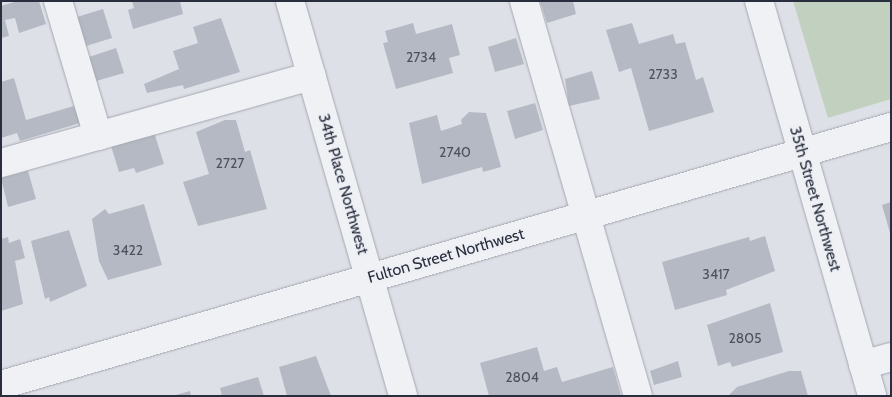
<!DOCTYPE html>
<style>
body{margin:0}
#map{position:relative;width:892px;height:397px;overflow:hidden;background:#dee0e7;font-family:Cabin,sans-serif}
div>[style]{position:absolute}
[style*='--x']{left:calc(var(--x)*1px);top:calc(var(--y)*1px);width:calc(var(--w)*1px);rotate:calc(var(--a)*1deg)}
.green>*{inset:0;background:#c2d0bf}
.building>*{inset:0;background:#b5b9c3}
.roads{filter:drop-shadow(0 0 1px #a4a7b1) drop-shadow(0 0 1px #a4a7b1)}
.minor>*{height:28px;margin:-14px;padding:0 14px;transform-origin:14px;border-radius:14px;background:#f0f1f5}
span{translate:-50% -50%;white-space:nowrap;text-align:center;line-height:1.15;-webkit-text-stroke:4px #edeff4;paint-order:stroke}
.number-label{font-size:14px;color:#4b515e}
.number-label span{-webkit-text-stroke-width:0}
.street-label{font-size:16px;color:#282e3d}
.frame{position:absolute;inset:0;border:2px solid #282e3d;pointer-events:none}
</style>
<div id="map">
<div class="green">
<i style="clip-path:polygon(793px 1px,891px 1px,891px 99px,828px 118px)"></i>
</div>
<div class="building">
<i style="clip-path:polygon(18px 1px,39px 1px,46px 24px,19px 33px,15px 18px,5px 20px,9px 36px,1px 38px,1px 6px)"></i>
<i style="clip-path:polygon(132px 1px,180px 1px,183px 14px,133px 29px,128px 10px,134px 8px)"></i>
<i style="clip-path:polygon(540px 1px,573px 1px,576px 14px,547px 23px)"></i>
<i style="clip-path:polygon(103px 9px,112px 38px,86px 46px,77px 17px)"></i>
<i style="clip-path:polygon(221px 18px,240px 72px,184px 89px,183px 85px,147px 93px,144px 84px,179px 69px,173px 51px,198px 43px,193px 27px)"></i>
<i style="clip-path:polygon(413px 23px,416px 34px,452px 24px,460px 55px,449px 58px,453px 73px,396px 89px,383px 43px,388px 42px,385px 31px)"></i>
<i style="clip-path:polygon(632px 23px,639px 44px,673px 34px,676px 44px,685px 42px,696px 80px,703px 77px,714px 112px,649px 131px,631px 68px,619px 72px,606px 30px)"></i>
<i style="clip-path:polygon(516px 38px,524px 64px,495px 72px,488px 47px)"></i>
<i style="clip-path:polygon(116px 48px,124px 73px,96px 81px,89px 57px)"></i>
<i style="clip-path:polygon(592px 71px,600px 99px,569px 106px,565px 79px)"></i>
<i style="clip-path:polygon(14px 78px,26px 120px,74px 106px,80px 123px,20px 141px,17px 133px,1px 138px,1px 82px)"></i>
<i style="clip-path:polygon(535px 103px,543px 130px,515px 139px,507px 111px)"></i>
<i style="clip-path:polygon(469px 112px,486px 113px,501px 167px,483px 172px,482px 167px,422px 184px,409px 123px,437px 115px,441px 131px,462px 124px,461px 120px)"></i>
<i style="clip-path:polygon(225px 120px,236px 120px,245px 152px,250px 150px,267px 209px,198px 226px,183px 182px,209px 174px,196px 132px)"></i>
<i style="clip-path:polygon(154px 132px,164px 164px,136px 173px,134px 168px,119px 172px,111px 146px)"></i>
<i style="clip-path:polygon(28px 171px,36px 199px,8px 207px,1px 178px)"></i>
<i style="clip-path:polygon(891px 202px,891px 233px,890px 233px,882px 205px)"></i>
<i style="clip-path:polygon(144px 204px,162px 265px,108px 280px,99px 261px,92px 219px,105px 209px,109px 214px)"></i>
<i style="clip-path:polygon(69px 230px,87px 286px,50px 302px,49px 297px,45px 299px,31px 241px)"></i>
<i style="clip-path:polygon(765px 236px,775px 271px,726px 290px,727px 295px,675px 310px,662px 262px,749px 237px,750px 241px)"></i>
<i style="clip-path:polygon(8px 237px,9px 243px,20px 239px,25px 258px,15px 261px,23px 304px,1px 311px,1px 239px)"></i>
<i style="clip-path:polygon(770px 303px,783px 352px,732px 367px,730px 362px,718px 366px,707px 325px)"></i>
<i style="clip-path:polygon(537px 347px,544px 371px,557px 367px,562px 382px,613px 367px,621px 396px,489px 396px,480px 363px)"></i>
<i style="clip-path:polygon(316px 356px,331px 396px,287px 396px,279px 367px)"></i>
<i style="clip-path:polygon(678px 361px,682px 377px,654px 385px,650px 371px)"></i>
<i style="clip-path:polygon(789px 371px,801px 371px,808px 396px,728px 396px,737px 387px)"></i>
<i style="clip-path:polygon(258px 377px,264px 396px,222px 396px,220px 388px)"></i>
<i style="clip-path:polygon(190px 391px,191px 396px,176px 396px,176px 395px)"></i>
</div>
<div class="roads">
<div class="minor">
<i style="--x:290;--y:1;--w:411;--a:74"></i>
<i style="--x:524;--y:1;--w:411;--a:73.9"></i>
<i style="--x:759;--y:1;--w:411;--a:74"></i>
<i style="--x:98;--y:136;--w:222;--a:-15.7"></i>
<i style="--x:1;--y:163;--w:101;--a:-15.6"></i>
<i style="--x:98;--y:136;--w:141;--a:-106.5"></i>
<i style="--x:863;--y:365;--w:29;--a:-16"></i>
<i style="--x:1;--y:385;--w:927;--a:-16.17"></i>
</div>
</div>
<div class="number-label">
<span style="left:421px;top:57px">2734</span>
<span style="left:663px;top:74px">2733</span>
<span style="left:455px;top:152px">2740</span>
<span style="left:230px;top:163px">2727</span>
<span style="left:128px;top:250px">3422</span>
<span style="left:716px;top:274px">3417</span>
<span style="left:745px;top:338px">2805</span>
<span style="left:522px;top:377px">2804</span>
</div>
<div class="street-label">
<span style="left:343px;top:184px;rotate:74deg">34th Place Northwest</span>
<span style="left:815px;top:199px;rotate:74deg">35th Street Northwest</span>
<span style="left:446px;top:256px;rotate:-16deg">Fulton Street Northwest</span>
</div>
<div class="frame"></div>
</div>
